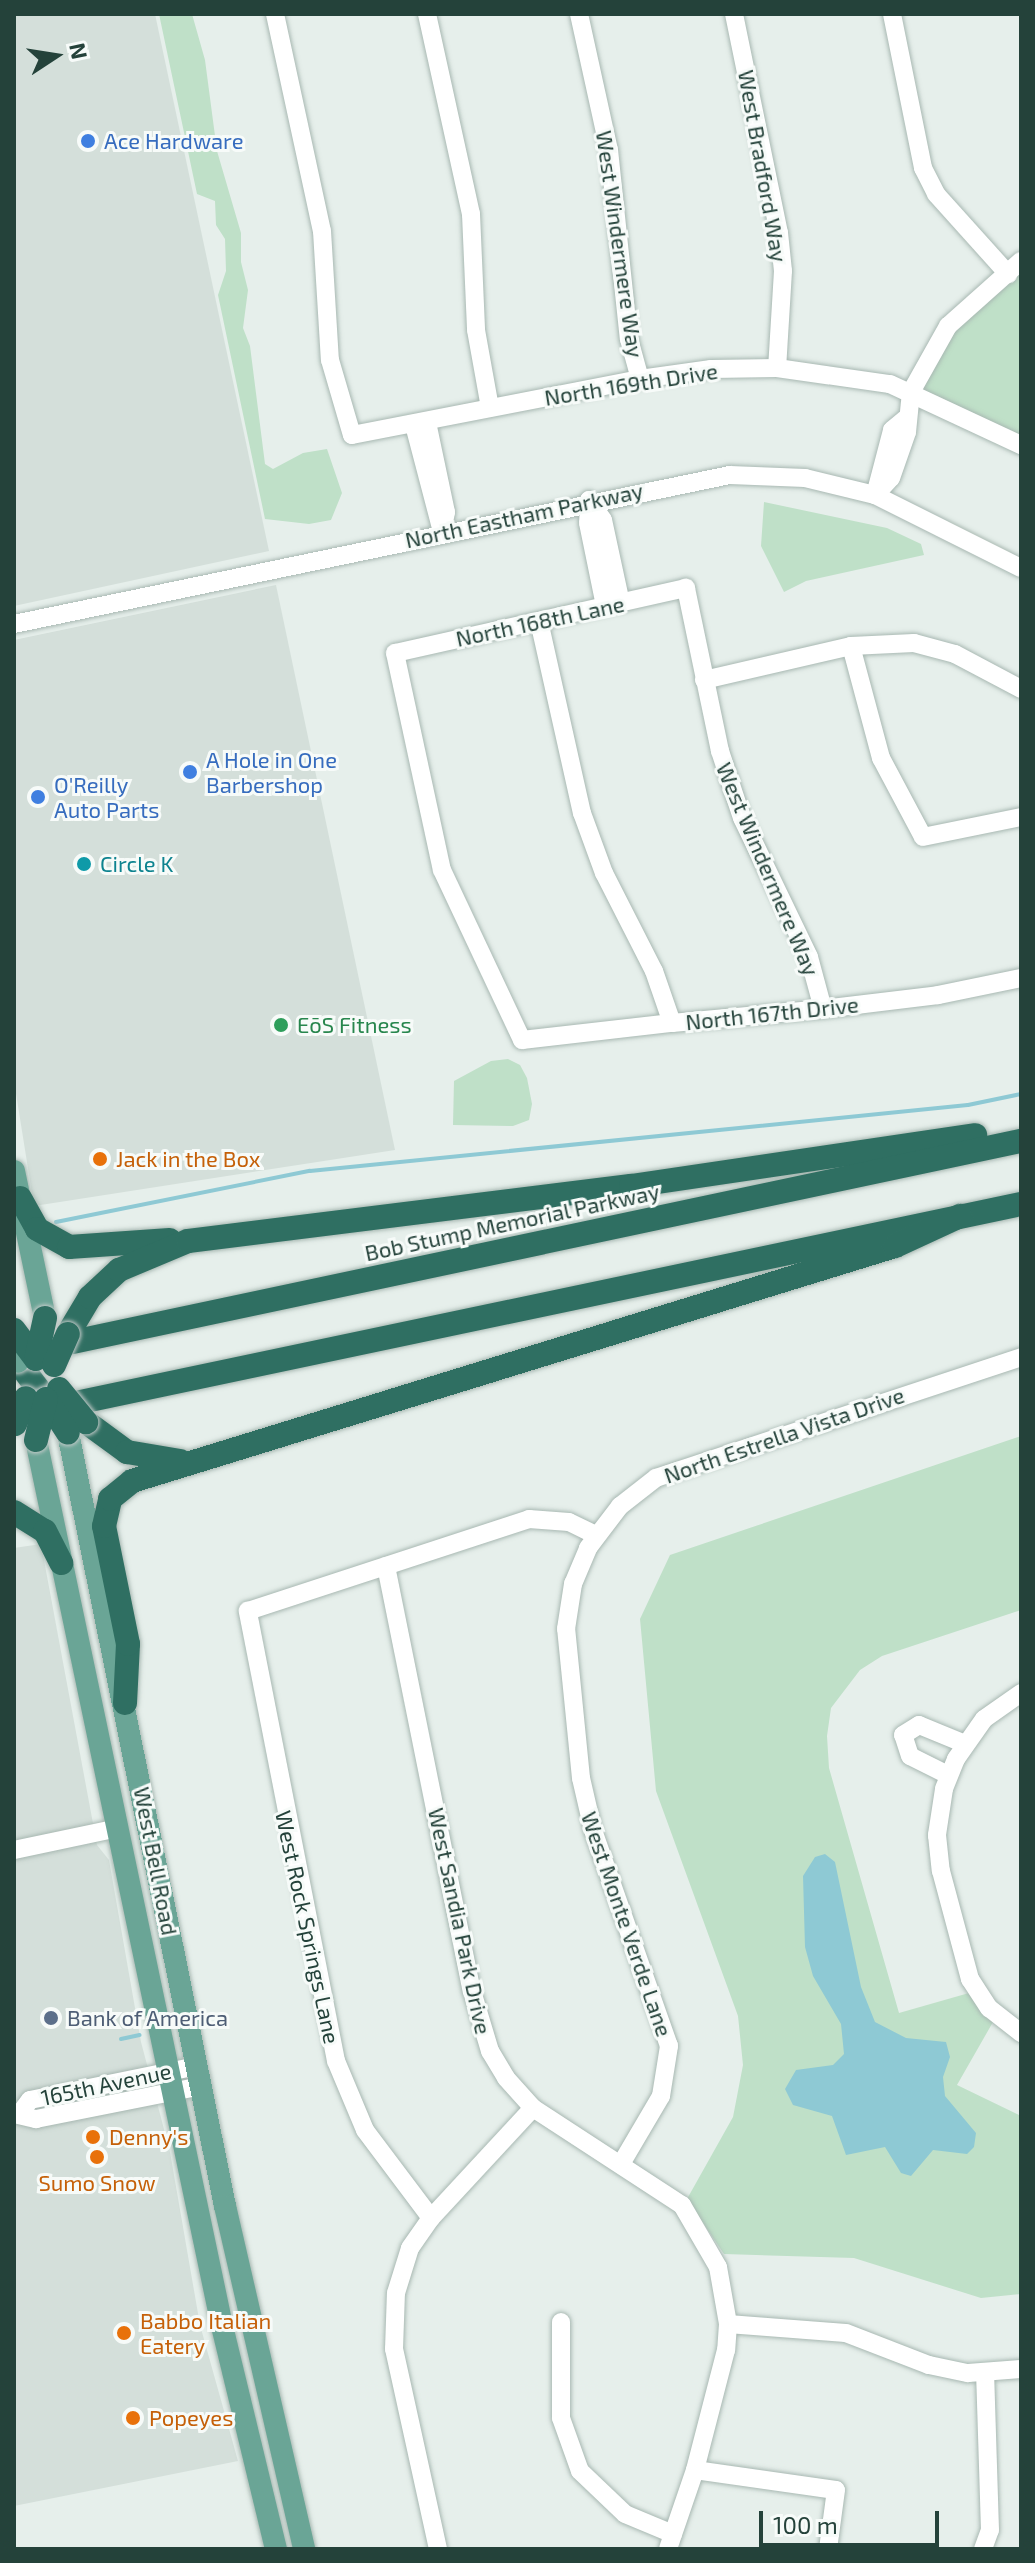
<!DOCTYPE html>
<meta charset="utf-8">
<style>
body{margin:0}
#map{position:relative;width:1035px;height:2563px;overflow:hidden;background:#e6efeb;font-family:"Exo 2",sans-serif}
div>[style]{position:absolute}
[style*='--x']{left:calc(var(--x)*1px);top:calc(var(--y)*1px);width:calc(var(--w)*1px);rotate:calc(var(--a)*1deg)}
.built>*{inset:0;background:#d4dfda}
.green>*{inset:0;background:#bfe0c8}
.water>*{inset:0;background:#8ec9d4}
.stream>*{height:4px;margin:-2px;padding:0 2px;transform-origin:2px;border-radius:2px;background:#8ec9d4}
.roads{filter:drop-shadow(0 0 2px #a8b8b2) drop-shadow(0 0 2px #a8b8b2)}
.minor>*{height:18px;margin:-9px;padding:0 9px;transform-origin:9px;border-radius:9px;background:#fff}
.major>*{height:22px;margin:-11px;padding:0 11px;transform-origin:11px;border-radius:11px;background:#6aa596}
.highway>*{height:24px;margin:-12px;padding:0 12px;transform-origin:12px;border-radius:12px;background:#2f6f62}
.bridges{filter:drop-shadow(0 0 2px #c2cac8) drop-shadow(0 0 2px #c2cac8)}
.major-bridge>*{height:22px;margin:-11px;padding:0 11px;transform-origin:11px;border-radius:11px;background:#6aa596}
.highway-bridge>*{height:24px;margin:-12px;padding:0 12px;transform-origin:12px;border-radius:12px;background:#2f6f62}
.dots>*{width:22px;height:22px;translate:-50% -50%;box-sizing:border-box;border:4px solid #f7fbf9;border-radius:50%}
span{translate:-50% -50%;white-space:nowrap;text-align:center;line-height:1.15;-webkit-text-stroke:6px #f7fbf9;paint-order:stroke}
.shop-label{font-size:22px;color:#366cbe}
.left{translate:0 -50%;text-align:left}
.street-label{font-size:22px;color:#24423a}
.culture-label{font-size:22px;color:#0d838f}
.leisure-label{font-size:22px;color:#27864d}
.food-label{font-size:22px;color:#c56008}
.service-label{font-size:22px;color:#4e5e75}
.frame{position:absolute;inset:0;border:16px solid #24423a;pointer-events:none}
.north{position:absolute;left:16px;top:16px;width:80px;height:80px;-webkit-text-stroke:6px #f7fbf9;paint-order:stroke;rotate:78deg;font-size:22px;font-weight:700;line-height:32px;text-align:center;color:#24423a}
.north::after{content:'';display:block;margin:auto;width:28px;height:36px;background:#24423a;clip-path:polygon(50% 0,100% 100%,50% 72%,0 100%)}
.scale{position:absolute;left:759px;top:2511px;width:180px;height:36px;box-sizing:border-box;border:4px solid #24423a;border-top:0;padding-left:10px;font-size:24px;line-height:28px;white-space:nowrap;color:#24423a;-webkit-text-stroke:6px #f7fbf9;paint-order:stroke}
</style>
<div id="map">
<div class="built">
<i style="clip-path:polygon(14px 14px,155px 14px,269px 551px,14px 606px)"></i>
<i style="clip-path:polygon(276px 585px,395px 1150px,34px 1206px,14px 1081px,14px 640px)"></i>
<i style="clip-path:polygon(41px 1544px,97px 1845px,109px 1860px,141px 2042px,170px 2152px,200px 2325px,238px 2461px,14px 2506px,14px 1548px)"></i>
</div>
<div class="green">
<i style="clip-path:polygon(159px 14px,192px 14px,205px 60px,217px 151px,241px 233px,241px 262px,248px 290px,243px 328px,250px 346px,265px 464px,273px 469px,303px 453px,327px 449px,342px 493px,331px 520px,309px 524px,265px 519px,218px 295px,226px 271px,225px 239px,216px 225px,215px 201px,197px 194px)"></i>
<i style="clip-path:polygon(1021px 266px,1021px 436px,922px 389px,954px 330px)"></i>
<i style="clip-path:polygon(764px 502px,887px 528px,921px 544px,924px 555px,806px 581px,784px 592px,761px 546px)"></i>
<i style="clip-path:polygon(508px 1059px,520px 1065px,527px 1078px,532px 1104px,529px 1120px,513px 1126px,453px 1125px,454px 1081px,491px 1061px)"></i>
<i style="clip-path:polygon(1021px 1436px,1021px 1610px,882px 1656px,860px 1670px,831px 1708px,827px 1736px,829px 1768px,899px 2013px,969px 1993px,993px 2022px,957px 2085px,1021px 2116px,1021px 2294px,981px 2298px,854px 2258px,724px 2254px,687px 2199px,733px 2117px,743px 2065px,738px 2016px,656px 1791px,640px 1619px,670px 1555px)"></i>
</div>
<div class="water">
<i style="clip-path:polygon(825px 1854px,835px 1862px,861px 1987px,875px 2022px,906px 2038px,946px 2042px,950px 2057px,943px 2077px,945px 2096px,976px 2133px,974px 2147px,967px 2154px,933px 2150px,911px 2176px,901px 2173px,885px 2147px,846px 2155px,832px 2116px,793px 2105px,785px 2089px,796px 2070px,833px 2065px,844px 2054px,841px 2024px,813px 1976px,805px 1947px,803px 1876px,815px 1857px)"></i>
</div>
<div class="stream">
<i style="--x:56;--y:1222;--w:259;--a:-11.4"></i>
<i style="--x:310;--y:1171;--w:661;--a:-5.73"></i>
<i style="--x:968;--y:1105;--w:54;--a:-11.7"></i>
<i style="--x:121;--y:2039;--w:19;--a:-12"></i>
</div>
<div class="roads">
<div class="minor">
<i style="--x:275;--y:14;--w:222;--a:77.8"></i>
<i style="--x:322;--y:231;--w:129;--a:86.5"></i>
<i style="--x:330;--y:360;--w:78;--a:73.7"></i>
<i style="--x:352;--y:435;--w:293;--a:-11"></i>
<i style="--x:640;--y:379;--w:72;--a:-8"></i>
<i style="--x:711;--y:369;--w:66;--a:-0.9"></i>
<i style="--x:777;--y:368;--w:114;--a:8.1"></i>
<i style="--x:890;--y:384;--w:145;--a:25"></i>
<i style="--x:427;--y:14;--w:205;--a:77.6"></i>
<i style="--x:471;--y:214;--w:116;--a:87.5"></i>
<i style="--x:476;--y:330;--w:79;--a:79.8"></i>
<i style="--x:579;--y:14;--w:139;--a:77.6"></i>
<i style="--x:609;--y:150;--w:190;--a:84"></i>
<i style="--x:629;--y:339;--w:41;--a:74.6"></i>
<i style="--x:734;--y:14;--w:224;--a:78.4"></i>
<i style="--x:779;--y:233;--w:38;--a:84"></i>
<i style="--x:783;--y:271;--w:97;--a:93.5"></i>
<i style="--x:892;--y:14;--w:157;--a:78.6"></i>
<i style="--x:923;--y:168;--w:29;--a:63"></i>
<i style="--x:936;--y:194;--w:108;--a:48"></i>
<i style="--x:427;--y:422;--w:92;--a:78.1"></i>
<i style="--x:446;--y:512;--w:20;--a:101"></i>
<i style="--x:414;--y:425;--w:111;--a:75.3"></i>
<i style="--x:875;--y:495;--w:23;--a:-47"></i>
<i style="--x:891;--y:478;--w:49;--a:-70.8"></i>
<i style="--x:907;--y:432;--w:40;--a:-84.3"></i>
<i style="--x:911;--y:392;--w:76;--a:-60.7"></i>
<i style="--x:948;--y:326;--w:98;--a:-41.7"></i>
<i style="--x:875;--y:495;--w:67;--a:-75.3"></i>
<i style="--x:892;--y:430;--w:17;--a:-40"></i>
<i style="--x:589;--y:500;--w:24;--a:55"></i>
<i style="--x:603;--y:520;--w:85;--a:77.8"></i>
<i style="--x:589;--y:500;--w:23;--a:92"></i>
<i style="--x:588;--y:523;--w:85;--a:78.4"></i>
<i style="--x:539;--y:621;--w:197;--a:77.4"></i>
<i style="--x:582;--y:813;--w:64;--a:69.9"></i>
<i style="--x:604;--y:873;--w:110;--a:63"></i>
<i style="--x:654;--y:971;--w:55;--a:70.9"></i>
<i style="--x:14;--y:624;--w:731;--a:-11.76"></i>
<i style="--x:730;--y:475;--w:75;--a:2.3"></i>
<i style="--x:805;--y:478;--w:72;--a:13.7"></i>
<i style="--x:875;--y:495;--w:163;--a:26.6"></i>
<i style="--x:851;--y:646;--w:116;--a:75"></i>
<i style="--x:881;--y:758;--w:89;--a:62"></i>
<i style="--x:923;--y:837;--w:100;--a:-11.5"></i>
<i style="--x:704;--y:680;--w:151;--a:-13"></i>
<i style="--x:851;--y:646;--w:63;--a:-2.7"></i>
<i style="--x:914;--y:643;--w:42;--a:15"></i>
<i style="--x:955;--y:654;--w:75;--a:27.9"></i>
<i style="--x:823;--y:1009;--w:54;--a:-105.1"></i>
<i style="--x:809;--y:957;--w:154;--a:-115.7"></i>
<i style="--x:742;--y:818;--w:71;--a:-108.2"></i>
<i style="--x:720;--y:751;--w:167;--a:-101.8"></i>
<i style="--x:686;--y:588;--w:298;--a:167.4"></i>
<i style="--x:395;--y:653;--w:222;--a:77.8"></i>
<i style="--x:442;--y:870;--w:188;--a:64.8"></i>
<i style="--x:522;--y:1040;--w:151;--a:-6.5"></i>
<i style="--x:672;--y:1023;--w:152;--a:-5.3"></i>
<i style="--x:823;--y:1009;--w:116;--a:-6.9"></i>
<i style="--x:938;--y:995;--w:85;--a:-11.6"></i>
<i style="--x:386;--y:1566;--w:434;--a:78.6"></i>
<i style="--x:472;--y:1991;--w:63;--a:73.3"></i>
<i style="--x:490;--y:2051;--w:31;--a:59"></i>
<i style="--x:506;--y:2078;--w:40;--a:48"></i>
<i style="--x:533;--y:2108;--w:178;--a:33.1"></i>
<i style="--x:682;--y:2205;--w:72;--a:59.9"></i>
<i style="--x:718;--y:2267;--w:58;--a:80"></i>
<i style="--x:728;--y:2324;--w:26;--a:94"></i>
<i style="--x:726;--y:2350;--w:124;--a:104.5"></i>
<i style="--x:695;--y:2470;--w:83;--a:108.9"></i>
<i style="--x:1021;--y:1693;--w:45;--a:144.9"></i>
<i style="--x:984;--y:1719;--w:49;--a:125"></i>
<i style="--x:956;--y:1759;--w:32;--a:112"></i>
<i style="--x:944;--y:1789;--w:47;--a:98.7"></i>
<i style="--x:937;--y:1835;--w:36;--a:84"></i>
<i style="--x:941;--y:1871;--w:112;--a:75"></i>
<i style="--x:970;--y:1979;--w:35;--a:57"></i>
<i style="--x:989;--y:2008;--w:41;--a:38"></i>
<i style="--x:948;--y:1775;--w:42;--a:-153.4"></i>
<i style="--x:910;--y:1756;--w:22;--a:-108"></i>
<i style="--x:903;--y:1735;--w:19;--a:-32"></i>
<i style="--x:919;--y:1725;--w:50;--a:22.4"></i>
<i style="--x:14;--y:1850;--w:106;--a:-11.9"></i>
<i style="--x:21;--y:2112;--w:15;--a:-53"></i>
<i style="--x:30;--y:2100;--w:170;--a:-11.5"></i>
<i style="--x:14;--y:2114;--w:23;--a:13"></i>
<i style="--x:36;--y:2119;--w:168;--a:-11.3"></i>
<i style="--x:621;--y:2164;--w:79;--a:-59.5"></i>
<i style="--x:661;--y:2096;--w:51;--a:-80.9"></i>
<i style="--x:669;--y:2046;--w:229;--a:-109.4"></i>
<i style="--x:593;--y:1830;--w:53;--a:-103"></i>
<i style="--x:581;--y:1778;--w:150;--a:-95.7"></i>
<i style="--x:566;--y:1629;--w:46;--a:-81.2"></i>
<i style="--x:573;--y:1584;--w:39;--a:-67"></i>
<i style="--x:588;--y:1548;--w:53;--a:-52.7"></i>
<i style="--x:620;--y:1506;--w:46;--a:-37.9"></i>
<i style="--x:656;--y:1478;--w:385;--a:-18.3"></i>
<i style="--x:431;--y:2218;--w:110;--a:-126.9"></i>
<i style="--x:365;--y:2130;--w:75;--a:-112.8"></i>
<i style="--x:336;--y:2061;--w:459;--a:-101.1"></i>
<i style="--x:248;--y:1611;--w:296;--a:-18.1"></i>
<i style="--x:529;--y:1519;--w:40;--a:4.3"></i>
<i style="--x:569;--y:1522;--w:30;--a:26"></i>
<i style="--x:561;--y:2322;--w:96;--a:90"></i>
<i style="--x:561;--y:2418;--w:56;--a:70.3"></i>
<i style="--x:580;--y:2471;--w:62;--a:43.7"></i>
<i style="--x:625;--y:2514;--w:52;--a:22.6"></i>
<i style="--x:728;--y:2324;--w:118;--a:4.4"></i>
<i style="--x:846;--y:2333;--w:89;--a:21.1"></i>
<i style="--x:929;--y:2365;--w:40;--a:12"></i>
<i style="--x:968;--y:2373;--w:53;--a:-4.3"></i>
<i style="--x:695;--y:2470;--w:142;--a:8.1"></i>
<i style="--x:836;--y:2490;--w:60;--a:97.7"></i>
<i style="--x:438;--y:2549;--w:205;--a:-102.4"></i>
<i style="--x:394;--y:2349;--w:56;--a:-88"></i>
<i style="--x:396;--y:2293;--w:47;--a:-72.7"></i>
<i style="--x:410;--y:2248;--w:37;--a:-55"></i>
<i style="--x:431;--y:2218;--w:150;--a:-47.2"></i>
<i style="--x:983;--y:2549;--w:20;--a:-70"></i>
<i style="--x:990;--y:2530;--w:157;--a:-91.8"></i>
</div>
<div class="major">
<i style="--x:14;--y:1171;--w:150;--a:78.1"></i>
<i style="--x:68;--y:1433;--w:789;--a:78.52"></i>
<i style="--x:225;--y:2206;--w:352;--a:77"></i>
<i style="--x:36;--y:1440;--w:905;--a:78.14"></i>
<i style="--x:222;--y:2326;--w:229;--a:76.4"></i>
</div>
<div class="highway">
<i style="--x:20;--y:1198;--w:35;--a:61"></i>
<i style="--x:37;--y:1229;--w:37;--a:29"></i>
<i style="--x:69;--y:1247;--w:101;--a:-4"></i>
<i style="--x:68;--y:1334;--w:43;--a:-59.3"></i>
<i style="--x:90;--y:1297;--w:40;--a:-43"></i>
<i style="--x:119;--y:1270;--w:75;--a:-22.8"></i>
<i style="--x:188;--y:1241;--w:446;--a:-7.1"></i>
<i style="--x:631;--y:1186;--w:348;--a:-8.4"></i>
<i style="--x:49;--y:1347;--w:994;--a:-11.97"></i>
<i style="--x:14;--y:1357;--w:53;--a:52.7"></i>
<i style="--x:52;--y:1408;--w:990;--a:-11.89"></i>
<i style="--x:86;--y:1422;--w:51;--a:36.2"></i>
<i style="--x:127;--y:1452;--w:54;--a:9.6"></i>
<i style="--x:14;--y:1512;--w:36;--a:32"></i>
<i style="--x:45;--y:1531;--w:36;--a:63"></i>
<i style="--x:125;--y:1703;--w:59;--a:-87.1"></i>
<i style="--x:128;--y:1644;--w:120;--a:-101.5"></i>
<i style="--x:104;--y:1526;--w:28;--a:-77"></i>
<i style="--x:110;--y:1499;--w:28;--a:-39"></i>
<i style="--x:132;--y:1481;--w:798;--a:-17.12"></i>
<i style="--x:895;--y:1246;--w:72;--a:-24.8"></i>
</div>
</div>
<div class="bridges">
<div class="major-bridge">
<i style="--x:14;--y:1341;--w:21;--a:79"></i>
</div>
<div class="highway-bridge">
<i style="--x:14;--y:1330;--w:36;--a:53"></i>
<i style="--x:36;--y:1359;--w:42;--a:-77.6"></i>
<i style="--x:54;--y:1365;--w:34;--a:-66"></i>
<i style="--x:59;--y:1389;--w:43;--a:50.7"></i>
<i style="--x:46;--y:1399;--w:40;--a:57.1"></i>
<i style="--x:15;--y:1424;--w:28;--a:-67"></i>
<i style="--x:36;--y:1440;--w:42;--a:-76.3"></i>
</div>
</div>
<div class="dots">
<i style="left:88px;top:141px;background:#3f7fe0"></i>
<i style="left:190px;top:772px;background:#3f7fe0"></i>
<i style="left:38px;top:797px;background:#3f7fe0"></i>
<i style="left:84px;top:864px;background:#0f9aa8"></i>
<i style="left:281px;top:1025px;background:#2e9e5b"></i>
<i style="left:100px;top:1159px;background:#e8710a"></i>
<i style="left:51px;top:2018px;background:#5c6f8a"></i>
<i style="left:93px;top:2137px;background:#e8710a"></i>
<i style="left:97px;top:2157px;background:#e8710a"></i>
<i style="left:124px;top:2333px;background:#e8710a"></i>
<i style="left:133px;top:2418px;background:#e8710a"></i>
</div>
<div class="shop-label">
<span class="left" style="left:104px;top:141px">Ace Hardware</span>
<span class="left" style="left:206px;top:772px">A Hole in One<br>Barbershop</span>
<span class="left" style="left:54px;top:797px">O'Reilly<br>Auto Parts</span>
</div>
<div class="street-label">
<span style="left:763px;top:166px;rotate:80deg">West Bradford Way</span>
<span style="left:620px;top:244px;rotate:82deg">West Windermere Way</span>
<span style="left:631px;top:384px;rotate:-9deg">North 169th Drive</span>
<span style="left:524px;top:515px;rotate:-12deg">North Eastham Parkway</span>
<span style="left:540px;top:621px;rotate:-12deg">North 168th Lane</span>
<span style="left:768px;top:869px;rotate:67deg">West Windermere Way</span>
<span style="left:772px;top:1013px;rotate:-6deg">North 167th Drive</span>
<span style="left:512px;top:1222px;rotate:-12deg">Bob Stump Memorial Parkway</span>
<span style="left:784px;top:1435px;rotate:-19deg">North Estrella Vista Drive</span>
<span style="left:156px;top:1861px;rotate:79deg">West Bell Road</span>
<span style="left:460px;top:1921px;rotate:78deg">West Sandia Park Drive</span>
<span style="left:627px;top:1924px;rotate:71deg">West Monte Verde Lane</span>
<span style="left:308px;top:1927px;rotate:78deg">West Rock Springs Lane</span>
<span style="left:106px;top:2084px;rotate:-12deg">165th Avenue</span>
</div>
<div class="culture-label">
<span class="left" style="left:100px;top:864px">Circle K</span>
</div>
<div class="leisure-label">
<span class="left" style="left:297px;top:1025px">EōS Fitness</span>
</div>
<div class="food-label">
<span class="left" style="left:116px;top:1159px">Jack in the Box</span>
<span class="left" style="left:109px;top:2137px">Denny's</span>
<span style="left:97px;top:2183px">Sumo Snow</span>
<span class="left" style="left:140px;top:2333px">Babbo Italian<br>Eatery</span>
<span class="left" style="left:149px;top:2418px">Popeyes</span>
</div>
<div class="service-label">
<span class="left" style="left:67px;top:2018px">Bank of America</span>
</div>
<div class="frame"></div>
<div class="north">N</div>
<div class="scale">100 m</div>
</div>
